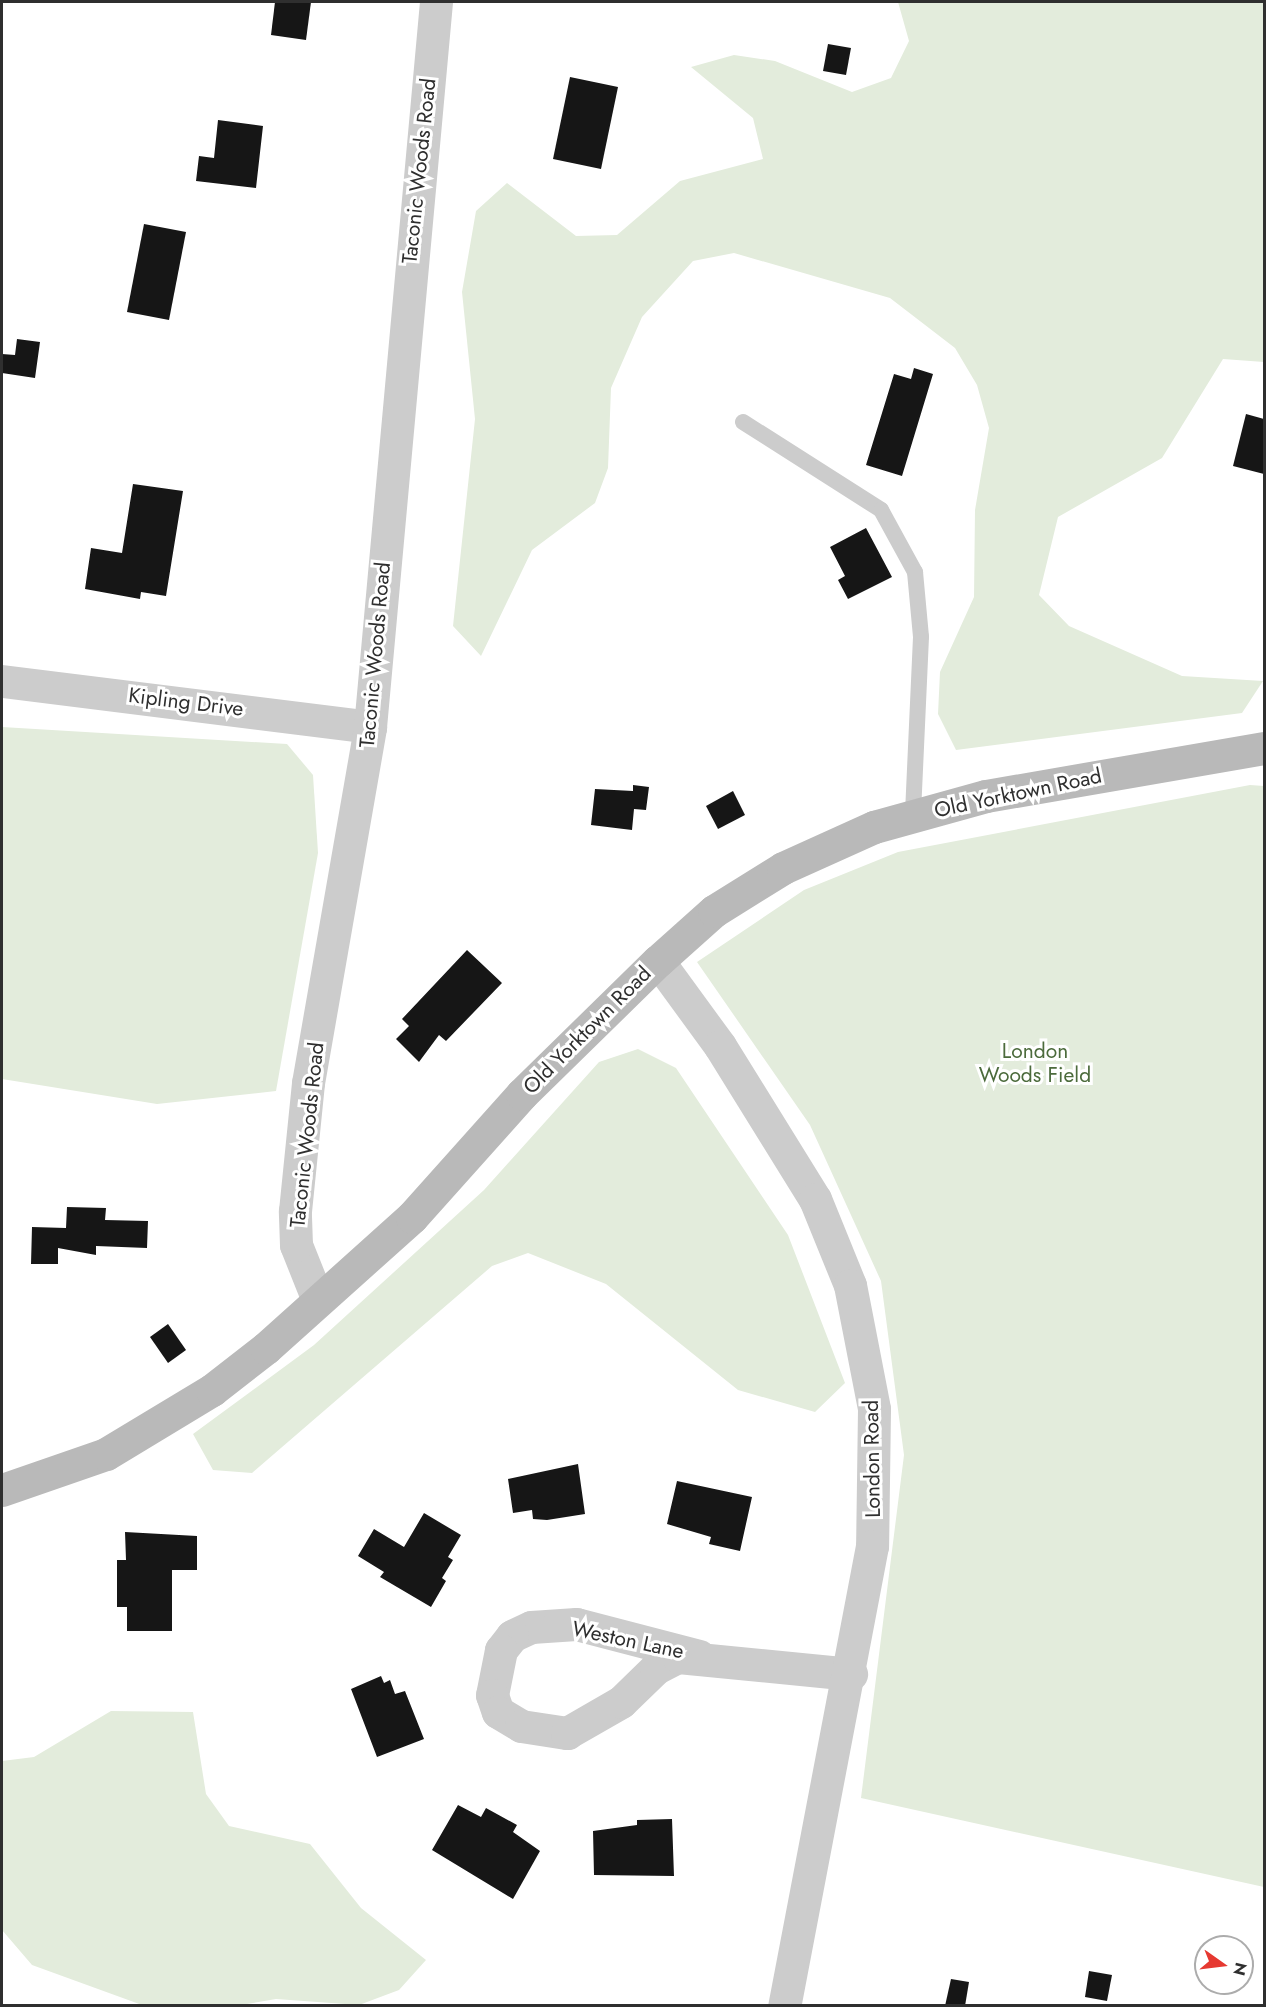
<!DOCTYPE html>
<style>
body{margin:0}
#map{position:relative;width:1266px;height:2007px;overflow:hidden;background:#fff;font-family:Jost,sans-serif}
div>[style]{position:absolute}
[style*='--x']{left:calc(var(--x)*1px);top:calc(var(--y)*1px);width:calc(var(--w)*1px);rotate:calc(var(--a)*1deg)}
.green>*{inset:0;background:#e3ecdc}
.building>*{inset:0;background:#161616}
.service>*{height:16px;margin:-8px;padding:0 8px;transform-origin:8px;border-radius:8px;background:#ccc}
.minor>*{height:33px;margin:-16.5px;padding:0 16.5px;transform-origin:16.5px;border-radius:16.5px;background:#ccc}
.tertiary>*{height:33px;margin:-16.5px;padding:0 16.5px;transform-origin:16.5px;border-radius:16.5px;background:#ccc}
.secondary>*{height:33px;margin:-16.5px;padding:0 16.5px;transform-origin:16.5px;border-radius:16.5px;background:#b9b9b9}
span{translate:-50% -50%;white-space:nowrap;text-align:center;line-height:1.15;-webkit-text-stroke:6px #fff;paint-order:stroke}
.street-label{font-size:21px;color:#2f2f2f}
.park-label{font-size:21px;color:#4c6b3c}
.frame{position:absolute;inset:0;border:3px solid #2f2f2f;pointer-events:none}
.north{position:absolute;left:1194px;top:1935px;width:60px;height:60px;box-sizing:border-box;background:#fff;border:2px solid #acacac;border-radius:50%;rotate:104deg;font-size:16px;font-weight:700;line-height:24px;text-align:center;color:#2f2f2f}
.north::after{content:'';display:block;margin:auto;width:21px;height:27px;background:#e63931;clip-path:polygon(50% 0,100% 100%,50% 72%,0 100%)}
</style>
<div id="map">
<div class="green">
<i style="clip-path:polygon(898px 2px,1264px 2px,1264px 362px,1223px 359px,1162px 458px,1058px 517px,1039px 595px,1069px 626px,1182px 676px,1263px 681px,1242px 713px,956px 750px,938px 714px,940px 672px,974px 597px,975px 510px,989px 428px,977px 385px,955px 348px,890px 298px,734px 253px,693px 261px,642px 317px,611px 388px,608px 468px,595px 503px,532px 550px,481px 656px,453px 626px,475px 419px,462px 292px,476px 211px,507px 183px,576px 236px,617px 235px,680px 181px,763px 159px,753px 118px,691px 67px,734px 55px,775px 61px,852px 92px,891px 78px,909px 41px)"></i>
<i style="clip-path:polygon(2px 727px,287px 744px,313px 775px,318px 853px,276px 1091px,157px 1104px,2px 1079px)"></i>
<i style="clip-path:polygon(1250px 785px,1264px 786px,1264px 1887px,861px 1798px,904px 1455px,881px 1281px,810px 1125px,697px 962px,804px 890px,898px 852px)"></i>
<i style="clip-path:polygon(638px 1049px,676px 1068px,788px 1235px,845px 1383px,815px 1412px,738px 1390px,606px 1284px,528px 1253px,492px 1266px,252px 1473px,213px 1470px,193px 1434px,314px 1345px,484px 1190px,599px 1062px)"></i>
<i style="clip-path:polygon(111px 1711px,193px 1712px,206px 1794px,229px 1826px,310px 1844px,361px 1908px,426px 1960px,399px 1990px,359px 2005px,276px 1999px,241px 2005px,142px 2005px,32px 1965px,2px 1930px,2px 1761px,34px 1757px)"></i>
</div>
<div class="building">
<i style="clip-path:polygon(275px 2px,311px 2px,306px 40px,271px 35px)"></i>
<i style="clip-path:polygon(828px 44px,851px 48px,846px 75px,823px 71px)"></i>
<i style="clip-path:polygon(570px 77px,618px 87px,601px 169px,553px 159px)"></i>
<i style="clip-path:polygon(218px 120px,263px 126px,256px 188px,196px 181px,199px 156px,214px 158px)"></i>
<i style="clip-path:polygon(144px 224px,186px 232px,169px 320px,127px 312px)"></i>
<i style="clip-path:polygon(17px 339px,40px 342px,35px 378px,2px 373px,2px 354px,15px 355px)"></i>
<i style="clip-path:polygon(914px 368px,933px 374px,902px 476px,866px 465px,894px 374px,911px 379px)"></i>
<i style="clip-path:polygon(1246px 414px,1264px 419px,1264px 474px,1233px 466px)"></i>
<i style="clip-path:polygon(133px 484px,183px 491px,166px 596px,141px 592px,140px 599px,85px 589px,91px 548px,122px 553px)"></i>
<i style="clip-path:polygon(866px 528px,892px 577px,848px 599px,838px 580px,845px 576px,830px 547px)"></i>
<i style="clip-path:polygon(633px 785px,649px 787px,646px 810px,634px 809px,632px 830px,591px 825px,595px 789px,633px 791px)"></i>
<i style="clip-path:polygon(733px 791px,745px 815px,718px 829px,706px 806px)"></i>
<i style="clip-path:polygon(467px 950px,502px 983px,446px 1041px,439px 1035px,419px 1062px,396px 1039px,409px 1026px,402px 1019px)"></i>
<i style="clip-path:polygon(67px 1207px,106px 1208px,105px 1220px,148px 1221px,147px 1248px,96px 1246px,96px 1255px,58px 1248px,58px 1264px,31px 1264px,32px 1227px,66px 1228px)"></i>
<i style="clip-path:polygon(168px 1324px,186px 1350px,168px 1363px,150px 1337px)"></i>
<i style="clip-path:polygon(578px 1464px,585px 1514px,547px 1520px,533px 1519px,532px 1510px,513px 1513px,508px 1479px)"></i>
<i style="clip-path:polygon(677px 1481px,752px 1497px,740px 1551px,709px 1544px,711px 1537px,667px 1524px)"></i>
<i style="clip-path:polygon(424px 1513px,461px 1535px,448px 1557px,453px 1560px,442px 1578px,446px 1581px,431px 1607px,380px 1577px,384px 1572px,358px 1556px,374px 1529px,404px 1547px)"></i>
<i style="clip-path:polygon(125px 1532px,197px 1536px,197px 1570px,172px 1570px,172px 1631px,127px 1631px,127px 1607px,117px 1607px,117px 1560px,126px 1560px)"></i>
<i style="clip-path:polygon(381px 1676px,384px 1683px,390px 1680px,395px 1694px,405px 1691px,424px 1739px,377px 1757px,351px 1689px)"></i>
<i style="clip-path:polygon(458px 1805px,481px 1817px,486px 1808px,517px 1825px,513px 1832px,540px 1851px,513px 1899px,432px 1850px)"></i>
<i style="clip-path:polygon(672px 1819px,674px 1876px,594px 1875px,593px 1831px,637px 1825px,637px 1820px)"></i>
<i style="clip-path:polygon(1089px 1971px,1112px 1975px,1107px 2001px,1085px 1997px)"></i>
<i style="clip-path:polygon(951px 1979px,969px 1982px,965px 2006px,945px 2006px)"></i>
</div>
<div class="service">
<i style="--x:743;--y:422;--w:164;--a:32.5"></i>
<i style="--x:881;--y:510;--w:71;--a:61.3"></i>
<i style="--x:915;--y:572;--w:65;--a:84.7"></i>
<i style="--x:921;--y:637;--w:179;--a:92.6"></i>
</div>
<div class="minor">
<i style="--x:2;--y:681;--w:371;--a:7.1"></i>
<i style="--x:318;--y:1300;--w:59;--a:-111.8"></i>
<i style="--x:296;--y:1245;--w:34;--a:-92"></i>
<i style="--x:295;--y:1211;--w:129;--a:-84.2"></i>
<i style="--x:308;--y:1083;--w:361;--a:-80.1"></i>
<i style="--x:370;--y:727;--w:728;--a:-84.8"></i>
<i style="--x:699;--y:1656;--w:127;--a:-165.4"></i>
<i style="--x:576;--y:1624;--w:45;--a:176.2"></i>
<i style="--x:531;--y:1627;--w:21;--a:155"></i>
<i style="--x:512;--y:1636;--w:18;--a:128"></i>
<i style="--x:501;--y:1650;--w:46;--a:101.3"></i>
<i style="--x:492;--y:1695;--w:18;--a:71"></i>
<i style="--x:498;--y:1712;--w:27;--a:31"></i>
<i style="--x:521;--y:1726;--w:47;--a:8.7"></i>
<i style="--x:567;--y:1733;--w:62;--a:-29.9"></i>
<i style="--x:621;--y:1702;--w:49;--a:-44.2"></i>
<i style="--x:656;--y:1668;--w:25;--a:-27"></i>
<i style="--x:678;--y:1657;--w:174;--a:5.6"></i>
</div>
<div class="tertiary">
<i style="--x:658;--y:961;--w:105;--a:53.9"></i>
<i style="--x:720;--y:1046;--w:180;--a:58.2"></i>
<i style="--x:815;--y:1199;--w:93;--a:67.9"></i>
<i style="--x:850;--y:1285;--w:126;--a:79"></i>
<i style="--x:874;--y:1409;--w:137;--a:90.8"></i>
<i style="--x:872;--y:1546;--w:468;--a:100.8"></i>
</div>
<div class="secondary">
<i style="--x:2;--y:1490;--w:110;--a:-19.1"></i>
<i style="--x:106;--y:1454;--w:124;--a:-31.1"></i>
<i style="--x:212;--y:1390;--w:68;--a:-37.9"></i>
<i style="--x:266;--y:1348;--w:196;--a:-41.9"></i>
<i style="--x:412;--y:1217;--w:165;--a:-48.2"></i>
<i style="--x:522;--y:1094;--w:190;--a:-44.4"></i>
<i style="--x:658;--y:961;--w:75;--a:-41.8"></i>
<i style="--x:714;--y:911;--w:81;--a:-31.9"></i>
<i style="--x:783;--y:868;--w:100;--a:-24.3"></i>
<i style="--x:874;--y:827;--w:116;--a:-15.5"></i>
<i style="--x:986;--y:796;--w:282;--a:-9.8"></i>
</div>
<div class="street-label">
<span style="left:419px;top:171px;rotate:-84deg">Taconic Woods Road</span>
<span style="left:375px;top:655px;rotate:-85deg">Taconic Woods Road</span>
<span style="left:186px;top:702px;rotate:7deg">Kipling Drive</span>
<span style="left:1018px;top:793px;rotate:-12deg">Old Yorktown Road</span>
<span style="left:587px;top:1030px;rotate:-45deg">Old Yorktown Road</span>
<span style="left:307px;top:1135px;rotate:-84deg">Taconic Woods Road</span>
<span style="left:872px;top:1459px;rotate:-91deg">London Road</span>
<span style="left:628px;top:1640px;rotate:12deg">Weston Lane</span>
</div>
<div class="park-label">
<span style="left:1035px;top:1063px">London<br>Woods Field</span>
</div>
<div class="frame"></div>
<div class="north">N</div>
</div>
